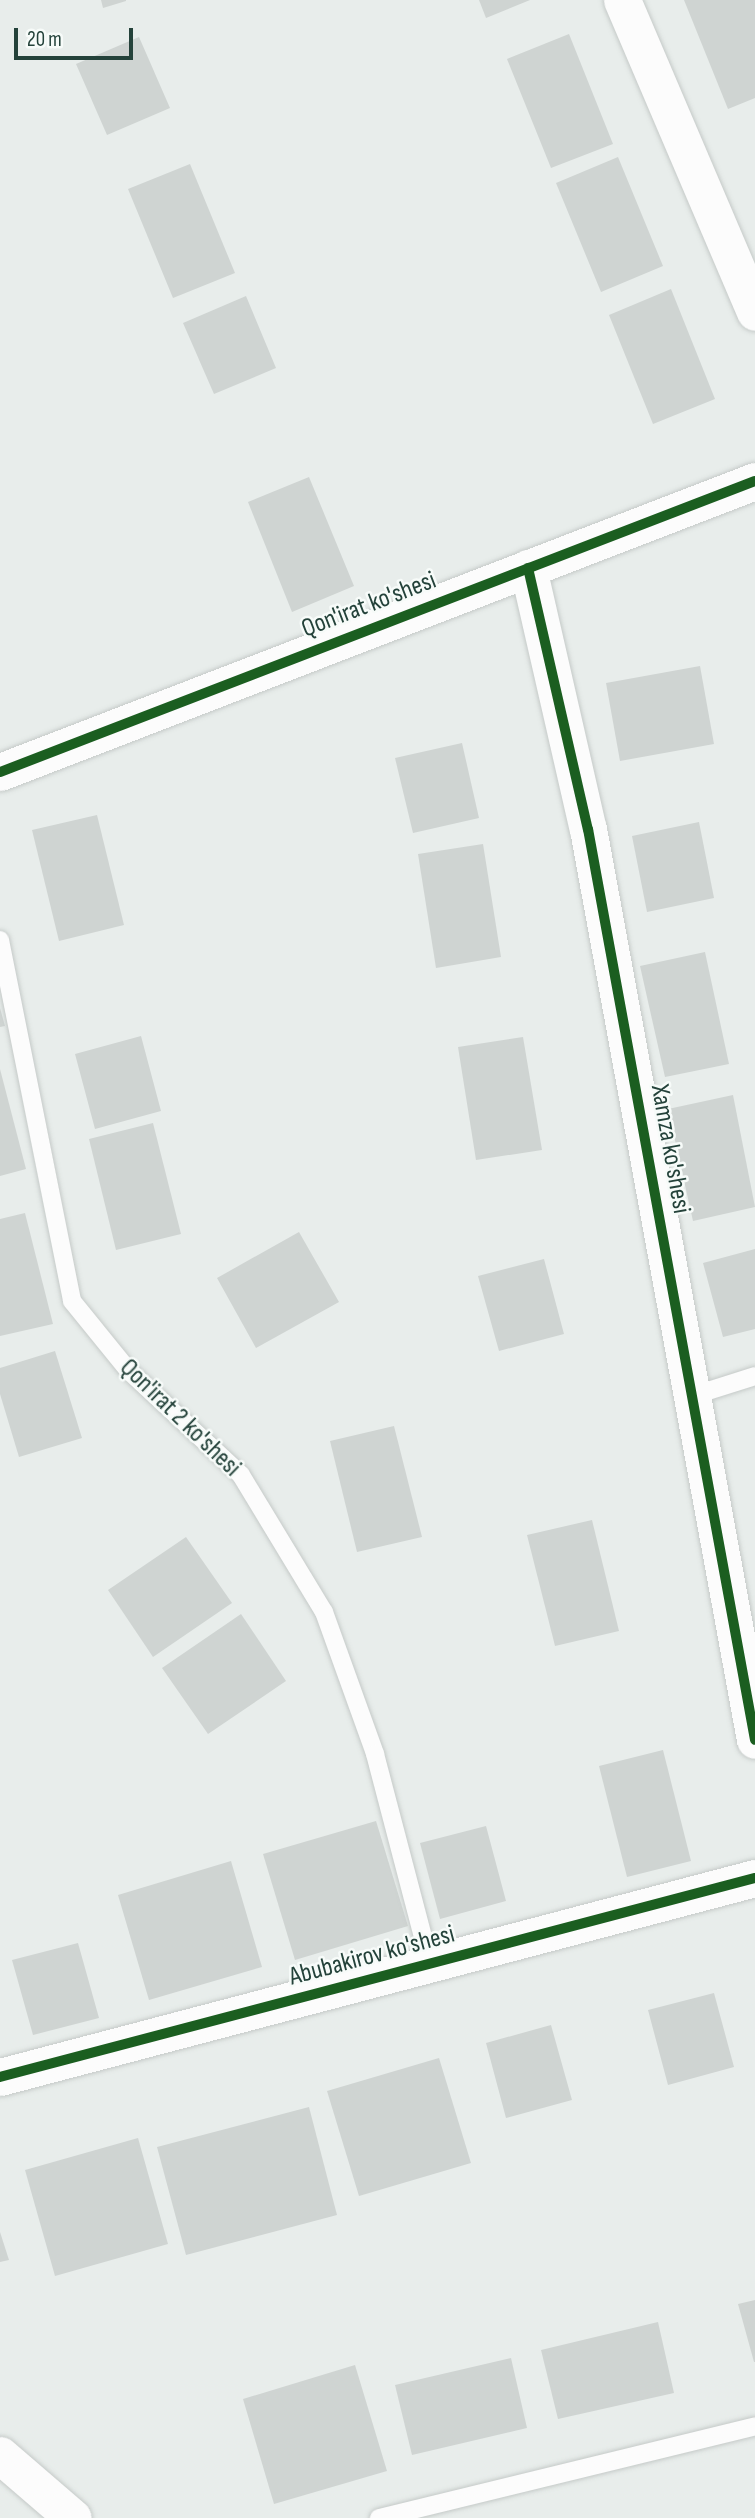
<!DOCTYPE html>
<style>
body{margin:0}
#map{position:relative;width:755px;height:2518px;overflow:hidden;background:#e8edeb;font-family:"Sofia Sans Condensed",sans-serif}
div>[style]{position:absolute}
[style*='--x']{left:calc(var(--x)*1px);top:calc(var(--y)*1px);width:calc(var(--w)*1px);rotate:calc(var(--a)*1deg)}
.building>*{inset:0;background:#cfd4d2}
.roads{filter:drop-shadow(0 0 2px #c5cac8) drop-shadow(0 0 2px #c5cac8)}
.service>*{height:18px;margin:-9px;padding:0 9px;transform-origin:9px;border-radius:9px;background:#fcfcfc}
.minor>*{height:37px;margin:-18.5px;padding:0 18.5px;transform-origin:18.5px;border-radius:18.5px;background:#fcfcfc}
.cycleway>*{height:10px;margin:-5px;padding:0 5px;transform-origin:5px;border-radius:5px;background:#1b5e20}
span{translate:-50% -50%;white-space:nowrap;text-align:center;line-height:1.15;-webkit-text-stroke:5px #f7fbf9;paint-order:stroke}
.street-label{font-size:26px;color:#24423a}
.scale{position:absolute;left:14px;top:28px;width:119px;height:32px;box-sizing:border-box;border:4px solid #24423a;border-top:0;padding-left:9px;font-size:21px;line-height:24px;white-space:nowrap;color:#24423a;-webkit-text-stroke:5px #f7fbf9;paint-order:stroke}
</style>
<div id="map">
<div class="building">
<i style="clip-path:polygon(101px 0,126px 0,126px 1px,103px 8px)"></i>
<i style="clip-path:polygon(479px 0,530px 0,486px 18px)"></i>
<i style="clip-path:polygon(684px 0,755px 0,755px 98px,728px 109px)"></i>
<i style="clip-path:polygon(569px 34px,613px 144px,551px 168px,507px 59px)"></i>
<i style="clip-path:polygon(139px 37px,170px 108px,107px 135px,76px 64px)"></i>
<i style="clip-path:polygon(618px 157px,663px 266px,601px 292px,556px 183px)"></i>
<i style="clip-path:polygon(190px 164px,235px 273px,173px 298px,128px 189px)"></i>
<i style="clip-path:polygon(671px 289px,715px 399px,653px 424px,609px 315px)"></i>
<i style="clip-path:polygon(246px 296px,276px 368px,214px 394px,183px 323px)"></i>
<i style="clip-path:polygon(309px 477px,354px 586px,292px 612px,248px 502px)"></i>
<i style="clip-path:polygon(700px 666px,714px 744px,620px 761px,606px 683px)"></i>
<i style="clip-path:polygon(462px 743px,479px 818px,413px 833px,395px 758px)"></i>
<i style="clip-path:polygon(97px 815px,124px 925px,59px 941px,32px 830px)"></i>
<i style="clip-path:polygon(699px 822px,714px 898px,647px 912px,632px 836px)"></i>
<i style="clip-path:polygon(483px 844px,501px 957px,436px 968px,418px 854px)"></i>
<i style="clip-path:polygon(705px 952px,729px 1064px,665px 1077px,640px 966px)"></i>
<i style="clip-path:polygon(0 1008px,5px 1026px,0 1027px)"></i>
<i style="clip-path:polygon(141px 1036px,161px 1111px,95px 1129px,75px 1054px)"></i>
<i style="clip-path:polygon(523px 1037px,542px 1150px,476px 1160px,458px 1047px)"></i>
<i style="clip-path:polygon(0 1069px,26px 1169px,0 1176px)"></i>
<i style="clip-path:polygon(733px 1095px,755px 1207px,693px 1221px,668px 1109px)"></i>
<i style="clip-path:polygon(153px 1123px,181px 1234px,116px 1250px,89px 1139px)"></i>
<i style="clip-path:polygon(25px 1213px,53px 1324px,0 1336px,0 1219px)"></i>
<i style="clip-path:polygon(299px 1232px,339px 1302px,256px 1348px,217px 1278px)"></i>
<i style="clip-path:polygon(755px 1249px,755px 1329px,723px 1337px,703px 1263px)"></i>
<i style="clip-path:polygon(544px 1259px,564px 1334px,499px 1351px,478px 1276px)"></i>
<i style="clip-path:polygon(55px 1351px,82px 1438px,19px 1457px,0 1394px,0 1368px)"></i>
<i style="clip-path:polygon(394px 1426px,422px 1537px,357px 1552px,330px 1441px)"></i>
<i style="clip-path:polygon(592px 1520px,619px 1631px,555px 1646px,527px 1535px)"></i>
<i style="clip-path:polygon(186px 1537px,232px 1603px,153px 1657px,108px 1590px)"></i>
<i style="clip-path:polygon(241px 1614px,286px 1681px,208px 1734px,162px 1668px)"></i>
<i style="clip-path:polygon(663px 1750px,691px 1861px,627px 1877px,599px 1766px)"></i>
<i style="clip-path:polygon(376px 1821px,408px 1926px,295px 1960px,263px 1854px)"></i>
<i style="clip-path:polygon(486px 1826px,506px 1901px,440px 1919px,420px 1843px)"></i>
<i style="clip-path:polygon(231px 1861px,262px 1967px,149px 2000px,118px 1895px)"></i>
<i style="clip-path:polygon(78px 1943px,99px 2018px,33px 2035px,12px 1960px)"></i>
<i style="clip-path:polygon(714px 1993px,734px 2067px,668px 2085px,648px 2010px)"></i>
<i style="clip-path:polygon(551px 2025px,572px 2100px,506px 2118px,486px 2043px)"></i>
<i style="clip-path:polygon(439px 2058px,471px 2163px,359px 2196px,327px 2091px)"></i>
<i style="clip-path:polygon(309px 2107px,337px 2215px,186px 2255px,157px 2147px)"></i>
<i style="clip-path:polygon(138px 2138px,168px 2244px,55px 2276px,25px 2170px)"></i>
<i style="clip-path:polygon(0 2232px,9px 2260px,0 2262px)"></i>
<i style="clip-path:polygon(755px 2300px,755px 2362px,754px 2362px,738px 2304px)"></i>
<i style="clip-path:polygon(658px 2322px,674px 2393px,558px 2419px,541px 2350px)"></i>
<i style="clip-path:polygon(511px 2358px,527px 2428px,412px 2455px,395px 2385px)"></i>
<i style="clip-path:polygon(355px 2365px,387px 2471px,274px 2504px,243px 2399px)"></i>
</div>
<div class="roads">
<div class="service">
<i style="--x:0;--y:940;--w:368;--a:78.7"></i>
<i style="--x:72;--y:1301;--w:89;--a:50.9"></i>
<i style="--x:128;--y:1370;--w:154;--a:42.9"></i>
<i style="--x:241;--y:1475;--w:160;--a:58.8"></i>
<i style="--x:324;--y:1612;--w:151;--a:70.2"></i>
<i style="--x:375;--y:1754;--w:217;--a:75.3"></i>
<i style="--x:692;--y:1396;--w:66;--a:-17.6"></i>
<i style="--x:379;--y:2518;--w:387;--a:-13.7"></i>
</div>
<div class="minor">
<i style="--x:622;--y:0;--w:339;--a:66.9"></i>
<i style="--x:528;--y:568;--w:268;--a:77.1"></i>
<i style="--x:588;--y:829;--w:926;--a:79.61"></i>
<i style="--x:0;--y:772;--w:809;--a:-21.08"></i>
<i style="--x:0;--y:2077;--w:781;--a:-14.77"></i>
<i style="--x:0;--y:2455;--w:96;--a:40.8"></i>
</div>
</div>
<div class="cycleway">
<i style="--x:528;--y:568;--w:268;--a:77.1"></i>
<i style="--x:588;--y:829;--w:926;--a:79.61"></i>
<i style="--x:0;--y:772;--w:809;--a:-21.08"></i>
<i style="--x:0;--y:2077;--w:781;--a:-14.77"></i>
</div>
<div class="street-label">
<span style="left:369px;top:605px;rotate:-21deg">Qon'irat ko'shesi</span>
<span style="left:670px;top:1149px;rotate:80deg">Xamza ko'shesi</span>
<span style="left:180px;top:1418px;rotate:44deg">Qon'irat 2 ko'shesi</span>
<span style="left:372px;top:1956px;rotate:-15deg">Abubakirov ko'shesi</span>
</div>
<div class="scale">20 m</div>
</div>
